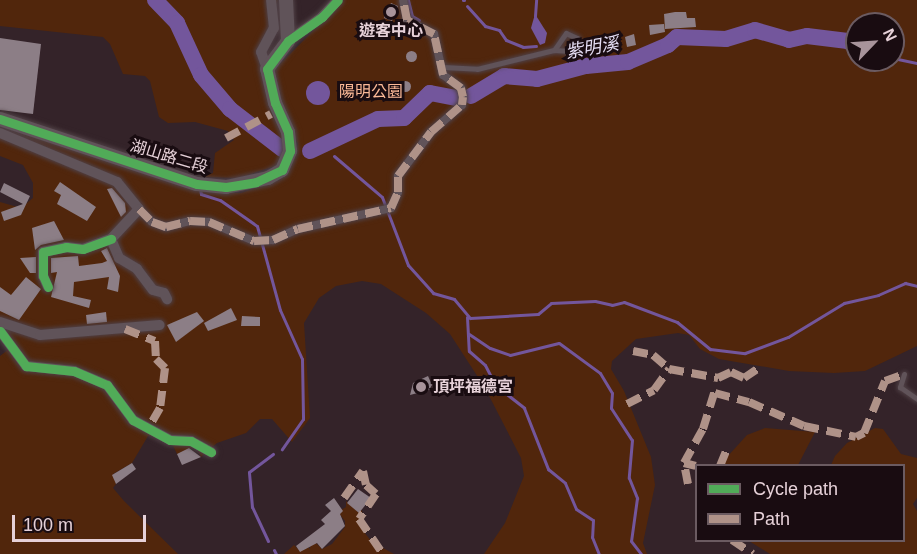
<!DOCTYPE html>
<meta charset="utf-8">
<style>
body{margin:0}
#map{position:relative;width:917px;height:554px;overflow:hidden;background:#342329;font-family:Helvetica,"Noto Sans TC",sans-serif}
div>[style]{position:absolute}
[style*='--x']{left:calc(var(--x)*1px);top:calc(var(--y)*1px);width:calc(var(--w)*1px);rotate:calc(var(--a)*1deg)}
.green>*{inset:0;background:#51260c}
.water>*{inset:0;background:#73569c}
.round{border-radius:50%}
.stream>*{height:3px;margin:-1.5px;padding:0 1.5px;transform-origin:1.5px;border-radius:1.5px;background:#73569c}
.river>*{height:16px;margin:-8px;padding:0 8px;transform-origin:8px;border-radius:8px;background:#73569c}
.building>*{inset:0;background:#8c7e86}
.roads{filter:drop-shadow(0 0 2px #4f4045) drop-shadow(0 0 2px #4f4045)}
.service>*{height:5px;margin:-2.5px;padding:0 2.5px;transform-origin:2.5px;border-radius:2.5px;background:#605359}
.pedestrian>*{height:8px;margin:-4px;padding:0 4px;transform-origin:4px;border-radius:4px;background:#605359}
.minor>*{height:10px;margin:-5px;padding:0 5px;transform-origin:5px;border-radius:5px;background:#605359}
.tertiary>*{height:14px;margin:-7px;padding:0 7px;transform-origin:7px;border-radius:7px;background:#605359}
.quiet>*{height:8px;margin-top:-4px;transform-origin:0;background:repeating-linear-gradient(90deg,#af9288 0 15px,transparent 0 23px)}
.cycleway>*{height:9px;margin:-4.5px;padding:0 4.5px;transform-origin:4.5px;border-radius:4.5px;background:#51ab58}
.dots>*{width:16px;height:16px;translate:-50% -50%;box-sizing:border-box;border:3px solid #190c11;border-radius:50%}
span{translate:-50% -50%;white-space:nowrap;text-align:center;line-height:1.15;-webkit-text-stroke:6px #190c11;paint-order:stroke}
.poi-label{font-size:16px;color:#e6d1d8;font-weight:700}
.left{translate:0 -50%;text-align:left}
.park-label{font-size:16px;color:#fbb997}
.street-label{font-size:16px;color:#e6d1d8}
.water-label{font-size:18px;color:#e4ddf3;font-style:italic}
.legend{position:absolute;left:695px;top:464px;width:210px;height:78px;box-sizing:border-box;background:#190c11;border:2px solid #6b5b61;margin:0;padding:8px 10px;list-style:none;font-size:18px;color:#e6d1d8}
.legend li{display:flex;align-items:center;gap:12px;height:30px}
.legend b{width:30px;border:2px solid #6b5b61}
.north{position:absolute;left:845px;top:12px;width:60px;height:60px;box-sizing:border-box;background:#190c11;border:2px solid #6b5b61;border-radius:50%;rotate:65deg;font-size:16px;font-weight:700;line-height:24px;text-align:center;color:#e6d1d8}
.north::after{content:'';display:block;margin:auto;width:21px;height:27px;background:#a8949b;clip-path:polygon(50% 0,100% 100%,50% 72%,0 100%)}
.scale{position:absolute;left:12px;top:515px;width:134px;height:27px;box-sizing:border-box;border:3px solid #e6d1d8;border-top:0;padding-left:8px;font-size:18px;line-height:21px;white-space:nowrap;color:#e6d1d8;-webkit-text-stroke:4px #190c11;paint-order:stroke}
</style>
<div id="map">
<div class="green">
<i style="clip-path:polygon(0 0,278px 0,259px 63px,286px 146px,278px 165px,238px 178px,200px 177px,213px 173px,215px 153px,234px 140px,228px 131px,195px 122px,168px 123px,159px 117px,150px 81px,145px 76px,123px 74px,110px 44px,103px 37px,0 26px)"></i>
<i style="clip-path:polygon(evenodd,344px 0,917px 0,917px 346px,865px 371px,834px 373px,789px 371px,719px 359px,700px 349px,689px 335px,678px 333px,636px 339px,612px 361px,611px 369px,624px 391px,651px 457px,655px 485px,643px 543px,647px 554px,484px 554px,505px 523px,524px 476px,521px 458px,485px 388px,450px 334px,426px 313px,381px 284px,362px 281px,336px 286px,319px 298px,304px 323px,310px 418px,292px 442px,272px 419px,260px 419px,246px 433px,217px 443px,201px 457px,196px 446px,177px 454px,168px 435px,148px 436px,132px 463px,113px 474px,116px 484px,113px 488px,124px 501px,178px 554px,0 554px,0 356px,9px 349px,0 337px,0 202px,21px 208px,33px 198px,33px 183px,23px 165px,0 156px,0 125px,132px 170px,218px 193px,241px 193px,280px 180px,290px 169px,298px 144px,277px 95px,274px 70px,344px 0,857px 24px,893px 24px,893px 60px,857px 60px,857px 24px)"></i>
<i style="clip-path:polygon(765px 428px,815px 432px,798px 465px,724px 465px,727px 457px,747px 435px)"></i>
<i style="clip-path:polygon(875px 428px,883px 429px,901px 454px,917px 458px,917px 498px,913px 504px,917px 511px,917px 554px,770px 554px,749px 541px,904px 540px,904px 466px,831px 465px,835px 456px,847px 443px)"></i>
<i style="clip-path:polygon(346px 501px,359px 513px,362px 510px,364px 532px,372px 542px,394px 554px,284px 554px,294px 545px,300px 551px,307px 546px,310px 549px,311px 538px,322px 549px,332px 544px,345px 527px,345px 521px,338px 512px,346px 507px)"></i>
</div>
<div class="water">
<i style="clip-path:polygon(535px 14px,547px 33px,545px 43px,540px 45px,531px 28px)"></i>
<i class="round" style="left:306px;top:81px;width:24px;height:24px"></i>
</div>
<div class="stream">
<i style="--x:408;--y:0;--w:16;--a:76"></i>
<i style="--x:412;--y:16;--w:8;--a:30"></i>
<i style="--x:463;--y:0;--w:1;--a:0"></i>
<i style="--x:467;--y:6;--w:27;--a:48"></i>
<i style="--x:485;--y:26;--w:15;--a:16"></i>
<i style="--x:499;--y:30;--w:12;--a:55"></i>
<i style="--x:506;--y:40;--w:18;--a:22"></i>
<i style="--x:523;--y:47;--w:13;--a:-4"></i>
<i style="--x:535;--y:16;--w:16;--a:-86"></i>
<i style="--x:893;--y:58;--w:25;--a:12"></i>
<i style="--x:324;--y:147;--w:3;--a:45"></i>
<i style="--x:334;--y:156;--w:63;--a:40.5"></i>
<i style="--x:382;--y:197;--w:73;--a:69.1"></i>
<i style="--x:408;--y:265;--w:38;--a:48"></i>
<i style="--x:433;--y:293;--w:22;--a:16"></i>
<i style="--x:454;--y:299;--w:25;--a:50"></i>
<i style="--x:470;--y:318;--w:68;--a:-3.4"></i>
<i style="--x:538;--y:314;--w:17;--a:-40"></i>
<i style="--x:551;--y:303;--w:44;--a:-2.6"></i>
<i style="--x:595;--y:301;--w:17;--a:13"></i>
<i style="--x:612;--y:305;--w:12;--a:-14"></i>
<i style="--x:624;--y:302;--w:57;--a:20.7"></i>
<i style="--x:677;--y:322;--w:43;--a:39.3"></i>
<i style="--x:710;--y:349;--w:35;--a:7"></i>
<i style="--x:745;--y:353;--w:46;--a:-20.4"></i>
<i style="--x:788;--y:337;--w:66;--a:-31.3"></i>
<i style="--x:844;--y:303;--w:35;--a:-13"></i>
<i style="--x:878;--y:295;--w:30;--a:-24"></i>
<i style="--x:905;--y:283;--w:12;--a:14"></i>
<i style="--x:200;--y:189;--w:5;--a:79"></i>
<i style="--x:201;--y:194;--w:20;--a:18"></i>
<i style="--x:220;--y:200;--w:45;--a:35.1"></i>
<i style="--x:257;--y:226;--w:87;--a:74.7"></i>
<i style="--x:280;--y:310;--w:54;--a:65.8"></i>
<i style="--x:302;--y:359;--w:60;--a:89"></i>
<i style="--x:303;--y:419;--w:37;--a:125"></i>
<i style="--x:467;--y:317;--w:34;--a:87"></i>
<i style="--x:469;--y:351;--w:21;--a:41"></i>
<i style="--x:485;--y:365;--w:22;--a:63"></i>
<i style="--x:495;--y:385;--w:37;--a:38"></i>
<i style="--x:524;--y:408;--w:66;--a:68.5"></i>
<i style="--x:548;--y:469;--w:22;--a:39"></i>
<i style="--x:565;--y:483;--w:28;--a:67"></i>
<i style="--x:576;--y:509;--w:20;--a:33"></i>
<i style="--x:593;--y:520;--w:17;--a:93"></i>
<i style="--x:592;--y:537;--w:18;--a:68"></i>
<i style="--x:469;--y:334;--w:25;--a:34"></i>
<i style="--x:490;--y:348;--w:21;--a:19"></i>
<i style="--x:510;--y:355;--w:50;--a:-13.8"></i>
<i style="--x:559;--y:343;--w:51;--a:36.2"></i>
<i style="--x:600;--y:373;--w:23;--a:59"></i>
<i style="--x:612;--y:393;--w:15;--a:94"></i>
<i style="--x:611;--y:408;--w:38;--a:57"></i>
<i style="--x:632;--y:440;--w:38;--a:95"></i>
<i style="--x:629;--y:478;--w:22;--a:68"></i>
<i style="--x:637;--y:498;--w:43;--a:97.9"></i>
<i style="--x:631;--y:541;--w:16;--a:52"></i>
<i style="--x:268;--y:541;--w:38;--a:-115"></i>
<i style="--x:252;--y:507;--w:35;--a:-95"></i>
<i style="--x:249;--y:472;--w:30;--a:-37"></i>
<i style="--x:274;--y:550;--w:4;--a:63"></i>
</div>
<div class="river">
<i style="--x:155;--y:0;--w:32;--a:46"></i>
<i style="--x:177;--y:23;--w:57;--a:65.2"></i>
<i style="--x:201;--y:75;--w:45;--a:49.5"></i>
<i style="--x:230;--y:109;--w:66;--a:37.6"></i>
<i style="--x:471;--y:96;--w:39;--a:-31"></i>
<i style="--x:504;--y:76;--w:33;--a:5"></i>
<i style="--x:537;--y:79;--w:51;--a:-14.9"></i>
<i style="--x:586;--y:66;--w:42;--a:-5.4"></i>
<i style="--x:628;--y:62;--w:43;--a:-23"></i>
<i style="--x:668;--y:45;--w:12;--a:-42"></i>
<i style="--x:677;--y:37;--w:49;--a:2.3"></i>
<i style="--x:726;--y:39;--w:30;--a:-17"></i>
<i style="--x:755;--y:30;--w:35;--a:16"></i>
<i style="--x:789;--y:40;--w:18;--a:-13"></i>
<i style="--x:807;--y:36;--w:41;--a:7"></i>
<i style="--x:848;--y:41;--w:11;--a:38"></i>
<i style="--x:310;--y:151;--w:75;--a:-25.2"></i>
<i style="--x:378;--y:119;--w:26;--a:-2"></i>
<i style="--x:404;--y:118;--w:36;--a:-44"></i>
<i style="--x:430;--y:93;--w:26;--a:11"></i>
</div>
<div class="building">
<i style="clip-path:polygon(391px 3px,398px 6px,392px 21px,384px 18px)"></i>
<i style="clip-path:polygon(675px 12px,686px 12px,687px 18px,695px 18px,696px 27px,665px 29px,664px 14px)"></i>
<i style="clip-path:polygon(664px 24px,665px 32px,650px 35px,649px 25px)"></i>
<i style="clip-path:polygon(634px 34px,636px 45px,627px 47px,625px 37px)"></i>
<i style="clip-path:polygon(0 38px,41px 44px,33px 114px,0 110px)"></i>
<i class="round" style="left:405.5px;top:50.5px;width:11px;height:11px"></i>
<i class="round" style="left:399.5px;top:80.5px;width:11px;height:11px"></i>
<i class="round" style="left:361px;top:89px;width:10px;height:10px"></i>
<i style="clip-path:polygon(60px 182px,96px 207px,87px 221px,57px 204px,61px 195px,54px 191px)"></i>
<i style="clip-path:polygon(4px 183px,30px 196px,21px 215px,4px 221px,1px 212px,23px 204px,0 192px)"></i>
<i style="clip-path:polygon(112px 188px,125px 203px,126px 212px,121px 217px,107px 189px)"></i>
<i style="clip-path:polygon(54px 221px,64px 240px,41px 245px,35px 250px,32px 228px)"></i>
<i style="clip-path:polygon(107px 248px,120px 276px,118px 292px,107px 289px,109px 277px,74px 282px,73px 296px,91px 300px,89px 308px,51px 297px,57px 272px,51px 273px,51px 258px,78px 256px,79px 266px,102px 263px,107px 261px,101px 251px)"></i>
<i style="clip-path:polygon(36px 257px,36px 273px,30px 273px,20px 258px)"></i>
<i style="clip-path:polygon(26px 277px,41px 289px,19px 320px,0 311px,0 287px,11px 295px)"></i>
<i style="clip-path:polygon(231px 308px,237px 320px,208px 331px,204px 323px)"></i>
<i style="clip-path:polygon(106px 312px,107px 322px,87px 324px,86px 315px)"></i>
<i style="clip-path:polygon(197px 312px,204px 321px,176px 342px,167px 325px)"></i>
<i style="clip-path:polygon(242px 316px,260px 317px,260px 326px,241px 326px)"></i>
<i style="clip-path:polygon(428px 376px,432px 385px,429px 390px,410px 395px,413px 383px)"></i>
<i style="clip-path:polygon(189px 448px,201px 457px,182px 465px,177px 454px)"></i>
<i style="clip-path:polygon(132px 463px,136px 469px,116px 484px,112px 475px)"></i>
<i style="clip-path:polygon(358px 489px,371px 498px,359px 513px,347px 503px)"></i>
<i style="clip-path:polygon(334px 498px,343px 511px,340px 514px,345px 526px,322px 549px,317px 543px,300px 552px,296px 546px,325px 524px,321px 520px,331px 511px,325px 505px)"></i>
</div>
<div class="roads">
<div class="service">
<i style="--x:443;--y:67;--w:34;--a:3"></i>
<i style="--x:477;--y:69;--w:79;--a:-13.9"></i>
<i style="--x:554;--y:50;--w:16;--a:4"></i>
<i style="--x:570;--y:51;--w:9;--a:-27"></i>
<i style="--x:578;--y:47;--w:9;--a:-96"></i>
<i style="--x:577;--y:38;--w:12;--a:-156"></i>
<i style="--x:566;--y:33;--w:21;--a:125"></i>
<i style="--x:904;--y:374;--w:14;--a:107"></i>
<i style="--x:900;--y:387;--w:21;--a:35"></i>
</div>
<div class="pedestrian">
<i style="--x:139;--y:209;--w:18;--a:45"></i>
<i style="--x:152;--y:222;--w:15;--a:20"></i>
<i style="--x:166;--y:227;--w:25;--a:-14"></i>
<i style="--x:190;--y:221;--w:19;--a:3"></i>
<i style="--x:209;--y:222;--w:49;--a:22.9"></i>
<i style="--x:254;--y:241;--w:19;--a:-3"></i>
<i style="--x:273;--y:240;--w:27;--a:-24"></i>
<i style="--x:298;--y:229;--w:95;--a:-12.7"></i>
<i style="--x:391;--y:208;--w:17;--a:-66"></i>
<i style="--x:398;--y:192;--w:16;--a:-90"></i>
<i style="--x:398;--y:176;--w:55;--a:-53.1"></i>
<i style="--x:431;--y:132;--w:41;--a:-41.1"></i>
<i style="--x:462;--y:105;--w:8;--a:-83"></i>
<i style="--x:463;--y:97;--w:9;--a:-103"></i>
<i style="--x:461;--y:88;--w:22;--a:-144"></i>
<i style="--x:443;--y:75;--w:42;--a:-102.4"></i>
<i style="--x:434;--y:34;--w:30;--a:-153"></i>
<i style="--x:407;--y:20;--w:20;--a:-101"></i>
</div>
<div class="minor">
<i style="--x:288;--y:41;--w:42;--a:-35.2"></i>
<i style="--x:322;--y:17;--w:23;--a:-47"></i>
<i style="--x:267;--y:69;--w:18;--a:-109"></i>
<i style="--x:261;--y:52;--w:27;--a:-62"></i>
<i style="--x:274;--y:28;--w:28;--a:-96"></i>
<i style="--x:0;--y:133;--w:127;--a:22.7"></i>
<i style="--x:117;--y:182;--w:35;--a:51"></i>
<i style="--x:139;--y:209;--w:41;--a:133"></i>
<i style="--x:111;--y:239;--w:21;--a:67"></i>
<i style="--x:119;--y:258;--w:21;--a:31"></i>
<i style="--x:137;--y:269;--w:26;--a:53"></i>
<i style="--x:153;--y:290;--w:11;--a:15"></i>
<i style="--x:164;--y:293;--w:7;--a:63"></i>
<i style="--x:48;--y:287;--w:12;--a:-114"></i>
<i style="--x:43;--y:276;--w:24;--a:-90"></i>
<i style="--x:43;--y:252;--w:24;--a:-12"></i>
<i style="--x:66;--y:247;--w:17;--a:7"></i>
<i style="--x:83;--y:249;--w:30;--a:-20"></i>
<i style="--x:0;--y:322;--w:42;--a:18"></i>
<i style="--x:40;--y:335;--w:120;--a:-4.8"></i>
<i style="--x:0;--y:331;--w:44;--a:53.4"></i>
<i style="--x:26;--y:366;--w:48;--a:5.9"></i>
<i style="--x:74;--y:371;--w:36;--a:23"></i>
<i style="--x:107;--y:385;--w:44;--a:53.4"></i>
<i style="--x:133;--y:420;--w:42;--a:28.4"></i>
<i style="--x:170;--y:440;--w:21;--a:3"></i>
<i style="--x:191;--y:441;--w:23;--a:29"></i>
</div>
<div class="tertiary">
<i style="--x:0;--y:119;--w:207;--a:18.3"></i>
<i style="--x:197;--y:184;--w:29;--a:6"></i>
<i style="--x:226;--y:187;--w:43;--a:-12.1"></i>
<i style="--x:268;--y:178;--w:16;--a:-30"></i>
<i style="--x:282;--y:170;--w:21;--a:-67"></i>
<i style="--x:290;--y:151;--w:19;--a:-96"></i>
<i style="--x:288;--y:132;--w:32;--a:-114"></i>
<i style="--x:275;--y:103;--w:35;--a:-103"></i>
<i style="--x:267;--y:69;--w:35;--a:-53"></i>
<i style="--x:288;--y:41;--w:41;--a:-92.8"></i>
</div>
</div>
<div class="quiet">
<i style="--x:226;--y:138;--w:51;--a:-28.1"></i>
<i style="--x:139;--y:209;--w:18;--a:45"></i>
<i style="--x:152;--y:222;--w:15;--a:20"></i>
<i style="--x:166;--y:227;--w:25;--a:-14"></i>
<i style="--x:190;--y:221;--w:19;--a:3"></i>
<i style="--x:209;--y:222;--w:49;--a:22.9"></i>
<i style="--x:254;--y:241;--w:19;--a:-3"></i>
<i style="--x:273;--y:240;--w:27;--a:-24"></i>
<i style="--x:298;--y:229;--w:95;--a:-12.7"></i>
<i style="--x:391;--y:208;--w:17;--a:-66"></i>
<i style="--x:398;--y:192;--w:16;--a:-90"></i>
<i style="--x:398;--y:176;--w:55;--a:-53.1"></i>
<i style="--x:431;--y:132;--w:41;--a:-41.1"></i>
<i style="--x:462;--y:105;--w:8;--a:-83"></i>
<i style="--x:463;--y:97;--w:9;--a:-103"></i>
<i style="--x:461;--y:88;--w:22;--a:-144"></i>
<i style="--x:443;--y:75;--w:42;--a:-102.4"></i>
<i style="--x:434;--y:34;--w:30;--a:-153"></i>
<i style="--x:407;--y:20;--w:20;--a:-101"></i>
<i style="--x:125;--y:329;--w:32;--a:22"></i>
<i style="--x:155;--y:341;--w:18;--a:87"></i>
<i style="--x:156;--y:359;--w:13;--a:45"></i>
<i style="--x:165;--y:368;--w:40;--a:97.1"></i>
<i style="--x:160;--y:408;--w:22;--a:120"></i>
<i style="--x:633;--y:351;--w:20;--a:11"></i>
<i style="--x:653;--y:355;--w:21;--a:41"></i>
<i style="--x:669;--y:369;--w:50;--a:10.4"></i>
<i style="--x:718;--y:378;--w:14;--a:-25"></i>
<i style="--x:731;--y:372;--w:14;--a:25"></i>
<i style="--x:744;--y:378;--w:18;--a:-34"></i>
<i style="--x:715;--y:393;--w:35;--a:15"></i>
<i style="--x:749;--y:402;--w:60;--a:23.6"></i>
<i style="--x:804;--y:426;--w:53;--a:11.9"></i>
<i style="--x:856;--y:437;--w:9;--a:-27"></i>
<i style="--x:864;--y:433;--w:56;--a:-68"></i>
<i style="--x:885;--y:381;--w:20;--a:-20"></i>
<i style="--x:627;--y:404;--w:30;--a:-27"></i>
<i style="--x:654;--y:390;--w:26;--a:-54"></i>
<i style="--x:684;--y:463;--w:12;--a:14"></i>
<i style="--x:720;--y:466;--w:16;--a:-68"></i>
<i style="--x:688;--y:484;--w:21;--a:-101"></i>
<i style="--x:684;--y:463;--w:39;--a:-61"></i>
<i style="--x:703;--y:429;--w:44;--a:-72.8"></i>
<i style="--x:344;--y:498;--w:33;--a:-55"></i>
<i style="--x:363;--y:471;--w:14;--a:78"></i>
<i style="--x:366;--y:485;--w:13;--a:42"></i>
<i style="--x:376;--y:494;--w:30;--a:124"></i>
<i style="--x:359;--y:519;--w:42;--a:55.6"></i>
<i style="--x:732;--y:540;--w:25;--a:34"></i>
</div>
<div class="cycleway">
<i style="--x:0;--y:119;--w:207;--a:18.3"></i>
<i style="--x:197;--y:184;--w:29;--a:6"></i>
<i style="--x:226;--y:187;--w:30;--a:-9"></i>
<i style="--x:256;--y:182;--w:29;--a:-25"></i>
<i style="--x:282;--y:170;--w:21;--a:-67"></i>
<i style="--x:290;--y:151;--w:19;--a:-96"></i>
<i style="--x:288;--y:132;--w:32;--a:-114"></i>
<i style="--x:275;--y:103;--w:35;--a:-103"></i>
<i style="--x:267;--y:69;--w:35;--a:-53"></i>
<i style="--x:288;--y:41;--w:42;--a:-35.2"></i>
<i style="--x:322;--y:17;--w:23;--a:-47"></i>
<i style="--x:48;--y:287;--w:12;--a:-114"></i>
<i style="--x:43;--y:276;--w:24;--a:-90"></i>
<i style="--x:43;--y:252;--w:24;--a:-12"></i>
<i style="--x:66;--y:247;--w:17;--a:7"></i>
<i style="--x:83;--y:249;--w:30;--a:-20"></i>
<i style="--x:0;--y:331;--w:44;--a:53.4"></i>
<i style="--x:26;--y:366;--w:48;--a:5.9"></i>
<i style="--x:74;--y:371;--w:36;--a:23"></i>
<i style="--x:107;--y:385;--w:44;--a:53.4"></i>
<i style="--x:133;--y:420;--w:42;--a:28.4"></i>
<i style="--x:170;--y:440;--w:21;--a:3"></i>
<i style="--x:191;--y:441;--w:23;--a:29"></i>
</div>
<div class="dots">
<i style="left:391px;top:12px;background:#a8949b"></i>
<i style="left:421px;top:387px;background:#a8949b"></i>
</div>
<div class="poi-label">
<span style="left:391px;top:31px">遊客中心</span>
<span class="left" style="left:433px;top:387px">頂坪福德宮</span>
</div>
<div class="park-label">
<span style="left:371px;top:92px">陽明公園</span>
</div>
<div class="street-label">
<span style="left:169px;top:157px;rotate:17deg">湖山路二段</span>
</div>
<div class="water-label">
<span style="left:592px;top:48px;rotate:-10deg">紫明溪</span>
</div>
<ul class="legend">
<li><b style="height:8px;background:#51ab58"></b>Cycle path</li>
<li><b style="height:8px;background:#af9288"></b>Path</li>
</ul>
<div class="north">N</div>
<div class="scale">100 m</div>
</div>
